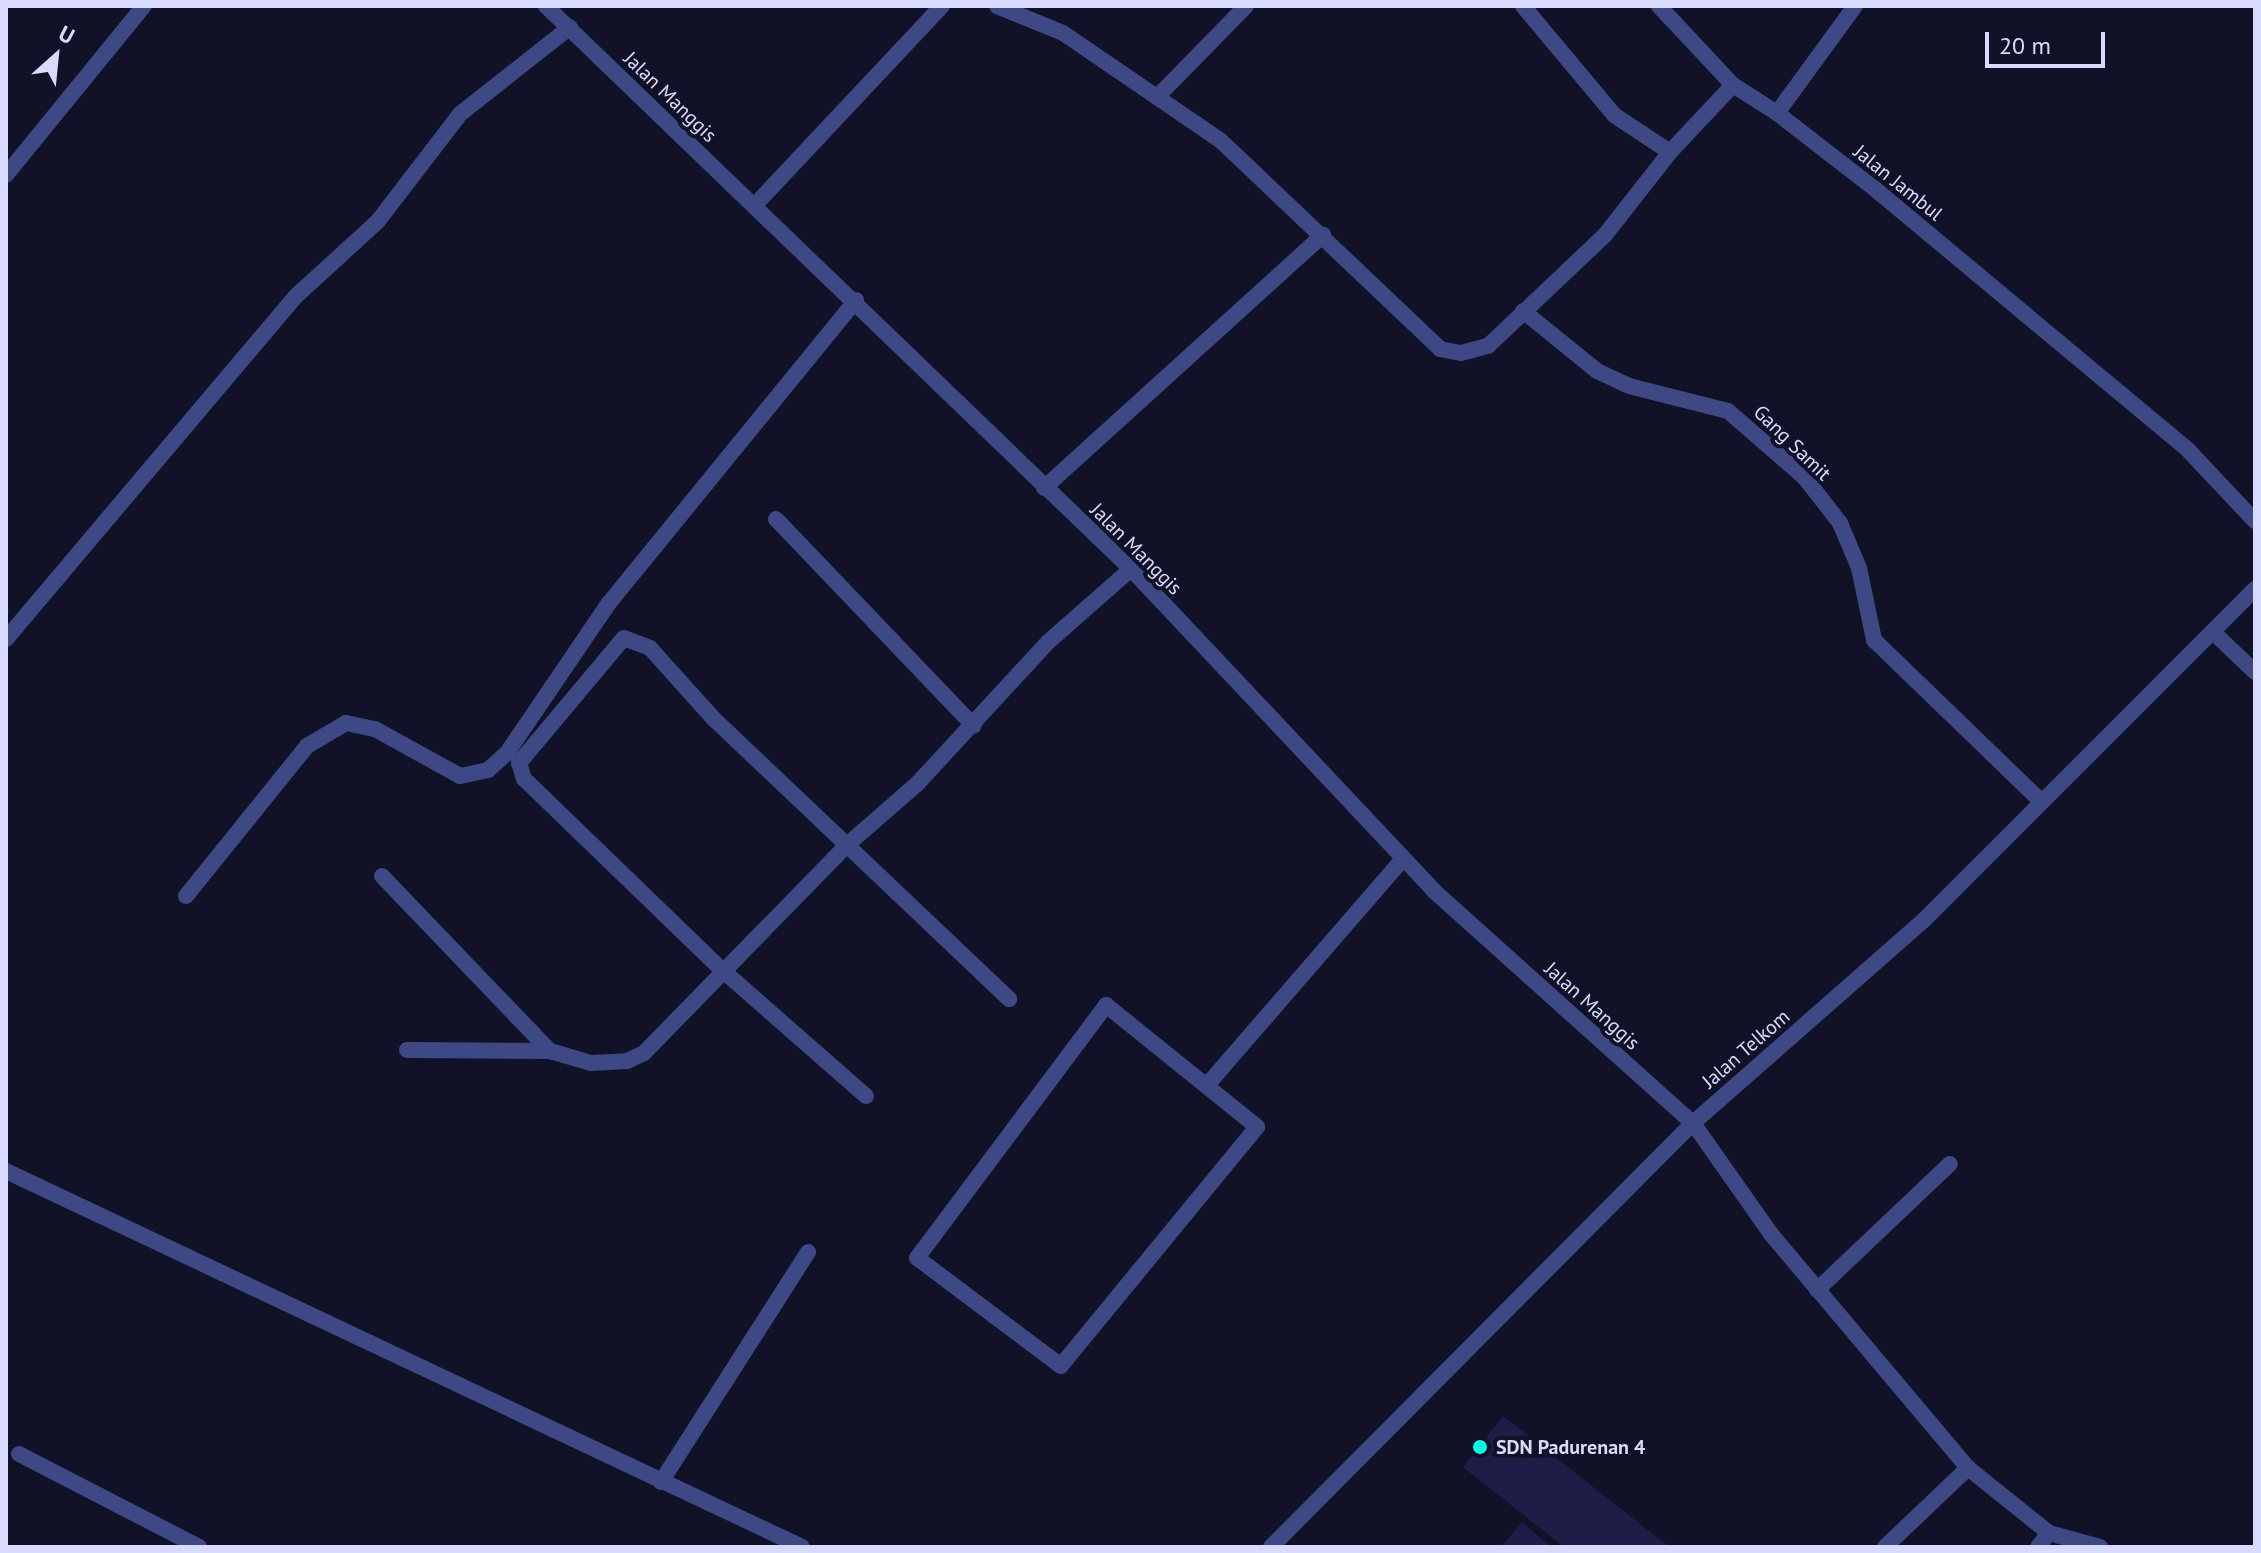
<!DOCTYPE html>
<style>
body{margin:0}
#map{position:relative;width:2261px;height:1553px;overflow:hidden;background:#111127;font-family:"PT Sans",sans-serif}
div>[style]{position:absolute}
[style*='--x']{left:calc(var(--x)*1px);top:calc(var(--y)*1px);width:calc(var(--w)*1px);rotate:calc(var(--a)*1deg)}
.building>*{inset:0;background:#1e1d48}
.minor>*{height:16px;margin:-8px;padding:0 8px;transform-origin:8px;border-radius:8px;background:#3d4885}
.dots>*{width:22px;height:22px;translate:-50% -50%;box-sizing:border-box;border:4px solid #111127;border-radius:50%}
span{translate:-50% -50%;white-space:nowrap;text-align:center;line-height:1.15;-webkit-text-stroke:8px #111127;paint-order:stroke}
.street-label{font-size:20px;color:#d8dbfe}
.poi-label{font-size:20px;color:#d8dbfe;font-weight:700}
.left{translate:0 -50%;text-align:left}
.frame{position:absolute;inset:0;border:8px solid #d8dbfe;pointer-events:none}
.north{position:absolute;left:16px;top:16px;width:80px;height:80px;-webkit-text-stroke:6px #111127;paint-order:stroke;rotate:27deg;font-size:22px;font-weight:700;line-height:32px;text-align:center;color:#d8dbfe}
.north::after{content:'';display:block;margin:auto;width:28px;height:36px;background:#d8dbfe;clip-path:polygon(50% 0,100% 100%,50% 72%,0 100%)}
.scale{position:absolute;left:1985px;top:32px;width:120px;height:36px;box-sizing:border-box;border:4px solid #d8dbfe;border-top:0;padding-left:10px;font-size:24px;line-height:28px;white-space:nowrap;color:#d8dbfe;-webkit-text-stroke:6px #111127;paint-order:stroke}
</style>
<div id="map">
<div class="building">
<i style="clip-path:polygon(1503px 1416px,1667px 1545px,1665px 1547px,1564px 1547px,1463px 1467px)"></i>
<i style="clip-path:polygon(1522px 1522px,1551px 1547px,1501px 1547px)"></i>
</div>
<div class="minor">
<i style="--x:546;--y:6;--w:812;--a:43.9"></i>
<i style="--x:1131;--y:569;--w:442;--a:46.7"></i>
<i style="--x:1434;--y:891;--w:348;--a:41.9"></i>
<i style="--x:1693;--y:1123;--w:136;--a:54.9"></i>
<i style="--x:1771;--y:1234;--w:306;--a:49.9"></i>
<i style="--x:1968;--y:1468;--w:104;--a:38.7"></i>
<i style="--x:2049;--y:1533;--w:53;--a:15.4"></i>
<i style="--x:997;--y:6;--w:71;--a:22.2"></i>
<i style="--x:1063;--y:33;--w:190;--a:34.3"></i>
<i style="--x:1220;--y:140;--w:303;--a:43.5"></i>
<i style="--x:1440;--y:349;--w:21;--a:11"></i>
<i style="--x:1461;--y:353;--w:28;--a:-15"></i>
<i style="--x:1488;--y:346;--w:161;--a:-43.5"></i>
<i style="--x:1605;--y:235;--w:105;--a:-51.9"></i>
<i style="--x:1523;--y:6;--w:142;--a:50.1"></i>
<i style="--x:1614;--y:115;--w:67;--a:33.5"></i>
<i style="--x:1670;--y:152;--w:92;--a:-46.8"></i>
<i style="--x:1733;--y:85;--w:52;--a:32.5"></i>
<i style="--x:1777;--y:113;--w:124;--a:37.8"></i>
<i style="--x:1875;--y:189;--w:408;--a:39.8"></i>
<i style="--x:2188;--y:450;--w:98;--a:46.7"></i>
<i style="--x:1659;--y:6;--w:108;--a:46.9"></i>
<i style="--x:1157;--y:97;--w:127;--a:-45.6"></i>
<i style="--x:1777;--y:113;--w:132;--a:-53.9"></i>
<i style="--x:6;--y:175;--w:218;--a:-50.8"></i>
<i style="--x:755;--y:205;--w:273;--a:-46.8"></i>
<i style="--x:1523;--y:311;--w:95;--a:39"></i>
<i style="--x:1597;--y:371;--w:35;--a:25"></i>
<i style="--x:1629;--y:386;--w:102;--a:14.2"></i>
<i style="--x:1728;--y:411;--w:102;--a:41"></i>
<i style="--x:1805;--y:478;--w:57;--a:52.1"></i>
<i style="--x:1840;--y:523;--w:49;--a:67.1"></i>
<i style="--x:1859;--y:568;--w:74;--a:78.2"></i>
<i style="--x:1874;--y:640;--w:233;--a:44"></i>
<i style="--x:1044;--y:488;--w:377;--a:-42.2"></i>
<i style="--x:776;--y:519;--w:286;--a:46.3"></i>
<i style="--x:2213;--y:632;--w:58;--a:43.6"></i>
<i style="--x:6;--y:639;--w:449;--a:-49.8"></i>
<i style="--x:296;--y:296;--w:111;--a:-42.4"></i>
<i style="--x:378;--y:221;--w:135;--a:-52.5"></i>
<i style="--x:460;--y:114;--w:140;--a:-38.3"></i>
<i style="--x:382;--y:876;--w:243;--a:46.2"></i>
<i style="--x:550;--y:1051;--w:43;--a:16.3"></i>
<i style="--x:591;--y:1063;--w:36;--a:-3"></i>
<i style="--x:627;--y:1061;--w:19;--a:-25"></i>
<i style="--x:644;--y:1053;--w:291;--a:-45.7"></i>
<i style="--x:847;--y:845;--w:93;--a:-41.1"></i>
<i style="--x:917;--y:784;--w:193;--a:-47.3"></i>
<i style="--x:1048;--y:642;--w:111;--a:-41.3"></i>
<i style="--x:186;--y:896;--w:193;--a:-51.1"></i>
<i style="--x:307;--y:746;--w:45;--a:-30.5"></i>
<i style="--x:346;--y:723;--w:30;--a:12"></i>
<i style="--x:375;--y:729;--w:97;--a:28.9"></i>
<i style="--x:460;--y:776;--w:29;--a:-12"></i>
<i style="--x:488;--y:770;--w:25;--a:-42"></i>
<i style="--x:507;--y:753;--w:181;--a:-55.8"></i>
<i style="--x:609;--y:603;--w:391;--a:-50.8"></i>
<i style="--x:1106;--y:1005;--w:194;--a:38.9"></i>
<i style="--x:1257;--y:1127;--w:309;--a:129.4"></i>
<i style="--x:1061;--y:1366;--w:180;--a:-143.1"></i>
<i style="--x:917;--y:1258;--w:316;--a:-53.2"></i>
<i style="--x:407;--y:1050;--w:143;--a:0.4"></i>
<i style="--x:1208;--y:1084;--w:298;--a:-49.1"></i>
<i style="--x:866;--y:1096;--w:190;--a:-138.8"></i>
<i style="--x:723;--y:971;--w:277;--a:-136"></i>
<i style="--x:524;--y:779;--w:17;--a:-107"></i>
<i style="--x:519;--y:763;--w:8;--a:-50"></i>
<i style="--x:524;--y:757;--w:155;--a:-50"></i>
<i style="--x:624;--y:638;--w:28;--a:21"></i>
<i style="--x:650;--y:648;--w:96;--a:48"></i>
<i style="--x:714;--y:719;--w:407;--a:43.5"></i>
<i style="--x:6;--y:1171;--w:880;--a:25.28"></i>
<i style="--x:1817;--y:1290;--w:183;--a:-43.5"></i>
<i style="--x:19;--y:1454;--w:203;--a:27.3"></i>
<i style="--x:661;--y:1482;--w:273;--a:-57.4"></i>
<i style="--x:1271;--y:1547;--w:598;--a:-45.14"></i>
<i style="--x:1693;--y:1123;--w:309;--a:-41.3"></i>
<i style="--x:1925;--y:919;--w:467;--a:-45"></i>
<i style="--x:1885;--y:1547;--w:115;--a:-43.6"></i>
<i style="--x:2038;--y:1547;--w:18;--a:-52"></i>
</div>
<div class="dots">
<i style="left:1480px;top:1447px;background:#0af8e3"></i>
</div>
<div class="street-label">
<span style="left:670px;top:97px;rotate:44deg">Jalan Manggis</span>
<span style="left:1898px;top:183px;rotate:39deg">Jalan Jambul</span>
<span style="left:1792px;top:443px;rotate:44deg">Gang Samit</span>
<span style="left:1136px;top:549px;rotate:45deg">Jalan Manggis</span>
<span style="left:1592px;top:1006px;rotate:42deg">Jalan Manggis</span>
<span style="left:1746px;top:1049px;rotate:-41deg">Jalan Telkom</span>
</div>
<div class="poi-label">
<span class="left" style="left:1496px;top:1447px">SDN Padurenan 4</span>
</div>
<div class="frame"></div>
<div class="north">U</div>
<div class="scale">20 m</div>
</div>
